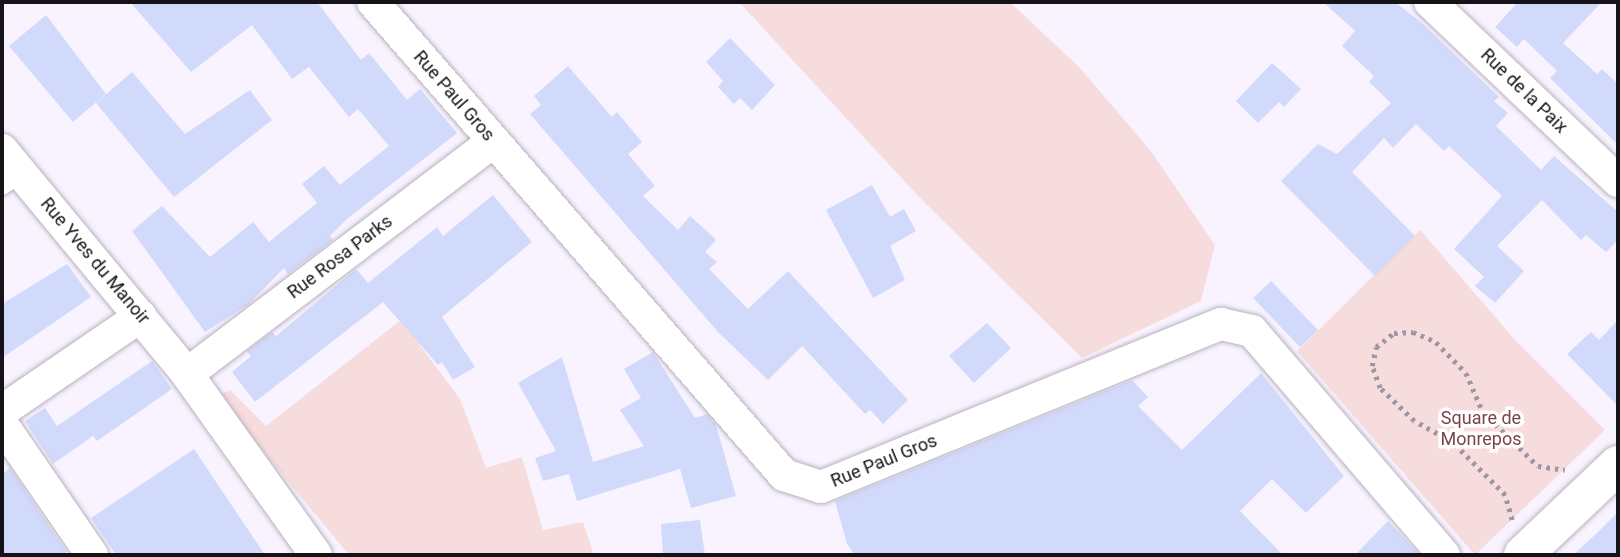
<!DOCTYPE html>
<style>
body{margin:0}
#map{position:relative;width:1620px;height:557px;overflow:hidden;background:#f8f3ff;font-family:Roboto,sans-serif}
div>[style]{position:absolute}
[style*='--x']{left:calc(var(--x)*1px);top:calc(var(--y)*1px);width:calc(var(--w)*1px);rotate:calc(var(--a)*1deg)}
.green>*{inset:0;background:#f7dcde}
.building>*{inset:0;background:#d2dafb}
.path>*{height:4.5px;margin-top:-2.25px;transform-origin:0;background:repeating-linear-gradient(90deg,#9c97a1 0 3.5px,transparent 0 8.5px)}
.roads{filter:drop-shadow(0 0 2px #b8b2bf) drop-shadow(0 0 2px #b8b2bf)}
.lane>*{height:16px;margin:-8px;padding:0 8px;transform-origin:8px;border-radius:8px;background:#fff}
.street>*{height:32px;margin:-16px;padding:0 16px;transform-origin:16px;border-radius:16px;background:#fff}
.secondary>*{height:38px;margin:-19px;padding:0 19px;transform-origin:19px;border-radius:19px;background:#fff}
span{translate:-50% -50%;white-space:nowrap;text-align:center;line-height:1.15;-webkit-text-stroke:7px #fff;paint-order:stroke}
.street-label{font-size:18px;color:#161318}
.park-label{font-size:18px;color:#7b444b}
.frame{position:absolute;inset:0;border:4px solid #161318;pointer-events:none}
</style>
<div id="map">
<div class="green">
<i style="clip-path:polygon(739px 2px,1010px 2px,1080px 68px,1150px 150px,1215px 245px,1201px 301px,1082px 358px,919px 197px)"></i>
<i style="clip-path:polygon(1420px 230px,1517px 342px,1605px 430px,1475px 555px,1297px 351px)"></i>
<i style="clip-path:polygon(401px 320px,460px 399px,486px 468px,522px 457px,543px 530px,583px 522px,594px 555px,349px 555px,217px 396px,230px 390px,266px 426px)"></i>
</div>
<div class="building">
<i style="clip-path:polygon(130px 2px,317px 2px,361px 60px,369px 53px,407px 100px,420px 89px,457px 133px,347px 219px,330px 236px,333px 240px,288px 274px,284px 268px,249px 304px,205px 332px,132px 231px,162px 206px,210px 257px,253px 222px,269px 242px,317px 203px,302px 184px,324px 166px,340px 185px,389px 146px,358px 109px,349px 117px,309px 67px,292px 79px,252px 25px,191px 72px)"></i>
<i style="clip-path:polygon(1323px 2px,1395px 2px,1422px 23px,1499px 97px,1494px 101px,1508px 113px,1496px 126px,1541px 170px,1554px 156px,1618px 212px,1618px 240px,1606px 252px,1586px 235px,1581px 240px,1542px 200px,1497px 246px,1524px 271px,1495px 303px,1475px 286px,1484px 277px,1454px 249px,1502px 196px,1449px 146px,1444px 151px,1416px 124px,1393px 148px,1384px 138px,1352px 172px,1415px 236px,1375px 276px,1281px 181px,1318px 144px,1337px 154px,1391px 103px,1369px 82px,1374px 76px,1342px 46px,1355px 31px)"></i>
<i style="clip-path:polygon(1518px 2px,1602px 2px,1563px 43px,1597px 74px,1602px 69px,1618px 84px,1618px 145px,1550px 78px,1557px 71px,1524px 39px,1517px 47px,1495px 27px)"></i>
<i style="clip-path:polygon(46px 15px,106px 94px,73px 122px,9px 46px)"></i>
<i style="clip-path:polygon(730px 38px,775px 85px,752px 110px,740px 98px,734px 104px,718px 87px,723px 81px,706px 62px)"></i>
<i style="clip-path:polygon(1272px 63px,1301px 89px,1284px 107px,1279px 102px,1258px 123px,1236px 101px)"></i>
<i style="clip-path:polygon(568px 66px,612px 117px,617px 112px,642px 142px,628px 154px,655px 186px,643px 196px,678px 230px,690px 216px,709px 233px,716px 240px,705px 252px,717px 262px,709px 269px,748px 309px,788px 271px,908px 400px,883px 424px,870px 410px,865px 414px,802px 346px,768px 380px,718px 332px,530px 114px,541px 105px,534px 96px)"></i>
<i style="clip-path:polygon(132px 72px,185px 134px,250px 90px,272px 120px,174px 197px,96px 103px)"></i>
<i style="clip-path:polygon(872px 185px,890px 217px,904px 209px,916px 231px,890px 246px,905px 280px,873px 298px,826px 210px)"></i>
<i style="clip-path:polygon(493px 195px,532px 242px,442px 317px,475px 367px,453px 380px,442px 362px,438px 365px,383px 302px,255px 402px,232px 372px,251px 356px,247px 351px,272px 332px,276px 336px,356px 269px,368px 283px,437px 227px,443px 236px)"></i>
<i style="clip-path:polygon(67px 264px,91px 297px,2px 358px,2px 304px)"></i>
<i style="clip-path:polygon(1271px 281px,1318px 330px,1300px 347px,1253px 298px)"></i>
<i style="clip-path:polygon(1618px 320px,1618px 406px,1567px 354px,1591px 332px,1599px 340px)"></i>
<i style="clip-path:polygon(987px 323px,1011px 348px,974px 383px,949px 356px)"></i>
<i style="clip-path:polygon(653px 352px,695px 418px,707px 414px,716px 425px,736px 496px,691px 508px,680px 469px,577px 501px,569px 474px,543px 481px,535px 458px,556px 451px,518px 383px,562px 357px,593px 462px,644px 446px,620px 410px,641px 398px,624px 369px)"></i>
<i style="clip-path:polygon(152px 361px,172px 389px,97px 441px,93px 436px,53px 464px,25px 421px,45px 408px,57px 426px)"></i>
<i style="clip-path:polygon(1261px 373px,1344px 476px,1306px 513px,1272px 479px,1240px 511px,1283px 555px,855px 555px,847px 544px,835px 501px,1132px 380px,1148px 397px,1138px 406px,1182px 450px)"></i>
<i style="clip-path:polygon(194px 449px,265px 555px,116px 555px,91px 518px)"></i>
<i style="clip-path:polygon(10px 468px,67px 552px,62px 555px,2px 555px,2px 474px)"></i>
<i style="clip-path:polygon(1618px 512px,1618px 555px,1573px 555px,1597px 533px)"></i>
<i style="clip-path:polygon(700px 520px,705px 555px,663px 555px,661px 524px)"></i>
<i style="clip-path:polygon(1388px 521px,1420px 555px,1355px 555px)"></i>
</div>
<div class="path">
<i style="--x:1512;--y:520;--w:26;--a:-106"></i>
<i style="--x:1505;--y:495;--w:75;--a:-135"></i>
<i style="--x:1452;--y:442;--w:43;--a:-151.1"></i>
<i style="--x:1414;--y:421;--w:47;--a:-135.9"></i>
<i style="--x:1380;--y:388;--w:23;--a:-110"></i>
<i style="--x:1372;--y:366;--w:19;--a:-78"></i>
<i style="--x:1376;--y:347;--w:23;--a:-38"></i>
<i style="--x:1394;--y:333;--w:19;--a:-3"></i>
<i style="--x:1413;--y:332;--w:25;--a:23"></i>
<i style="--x:1436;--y:342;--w:43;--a:45.9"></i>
<i style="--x:1466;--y:373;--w:43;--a:66.4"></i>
<i style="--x:1483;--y:412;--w:77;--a:44.5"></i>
<i style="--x:1538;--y:466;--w:27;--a:8"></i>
</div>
<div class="roads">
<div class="lane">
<i style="--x:2;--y:187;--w:24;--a:-33"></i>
</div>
<div class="street">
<i style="--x:373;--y:2;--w:627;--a:49.01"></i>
<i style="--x:784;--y:475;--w:39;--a:18"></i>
<i style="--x:821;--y:487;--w:432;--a:-22.2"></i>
<i style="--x:1221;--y:324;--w:32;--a:13"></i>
<i style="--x:1252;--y:331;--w:295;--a:49.4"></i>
<i style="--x:1430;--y:2;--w:260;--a:43.6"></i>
<i style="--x:2;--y:150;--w:291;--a:50.4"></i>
<i style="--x:187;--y:374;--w:222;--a:54.5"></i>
<i style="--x:187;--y:374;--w:385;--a:-37.2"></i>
<i style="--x:2;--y:411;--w:168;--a:-34.4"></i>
<i style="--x:2;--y:424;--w:159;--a:55.5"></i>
</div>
<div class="secondary">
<i style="--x:1523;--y:555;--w:131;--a:-43.5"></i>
</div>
</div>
<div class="street-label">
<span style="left:1524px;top:91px;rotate:44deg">Rue de la Paix</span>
<span style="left:454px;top:96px;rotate:49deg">Rue Paul Gros</span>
<span style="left:340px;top:257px;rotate:-37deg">Rue Rosa Parks</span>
<span style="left:95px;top:261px;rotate:50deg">Rue Yves du Manoir</span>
<span style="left:884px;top:461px;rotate:-22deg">Rue Paul Gros</span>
</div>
<div class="park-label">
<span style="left:1481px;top:429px">Square de<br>Monrepos</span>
</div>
<div class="frame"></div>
</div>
